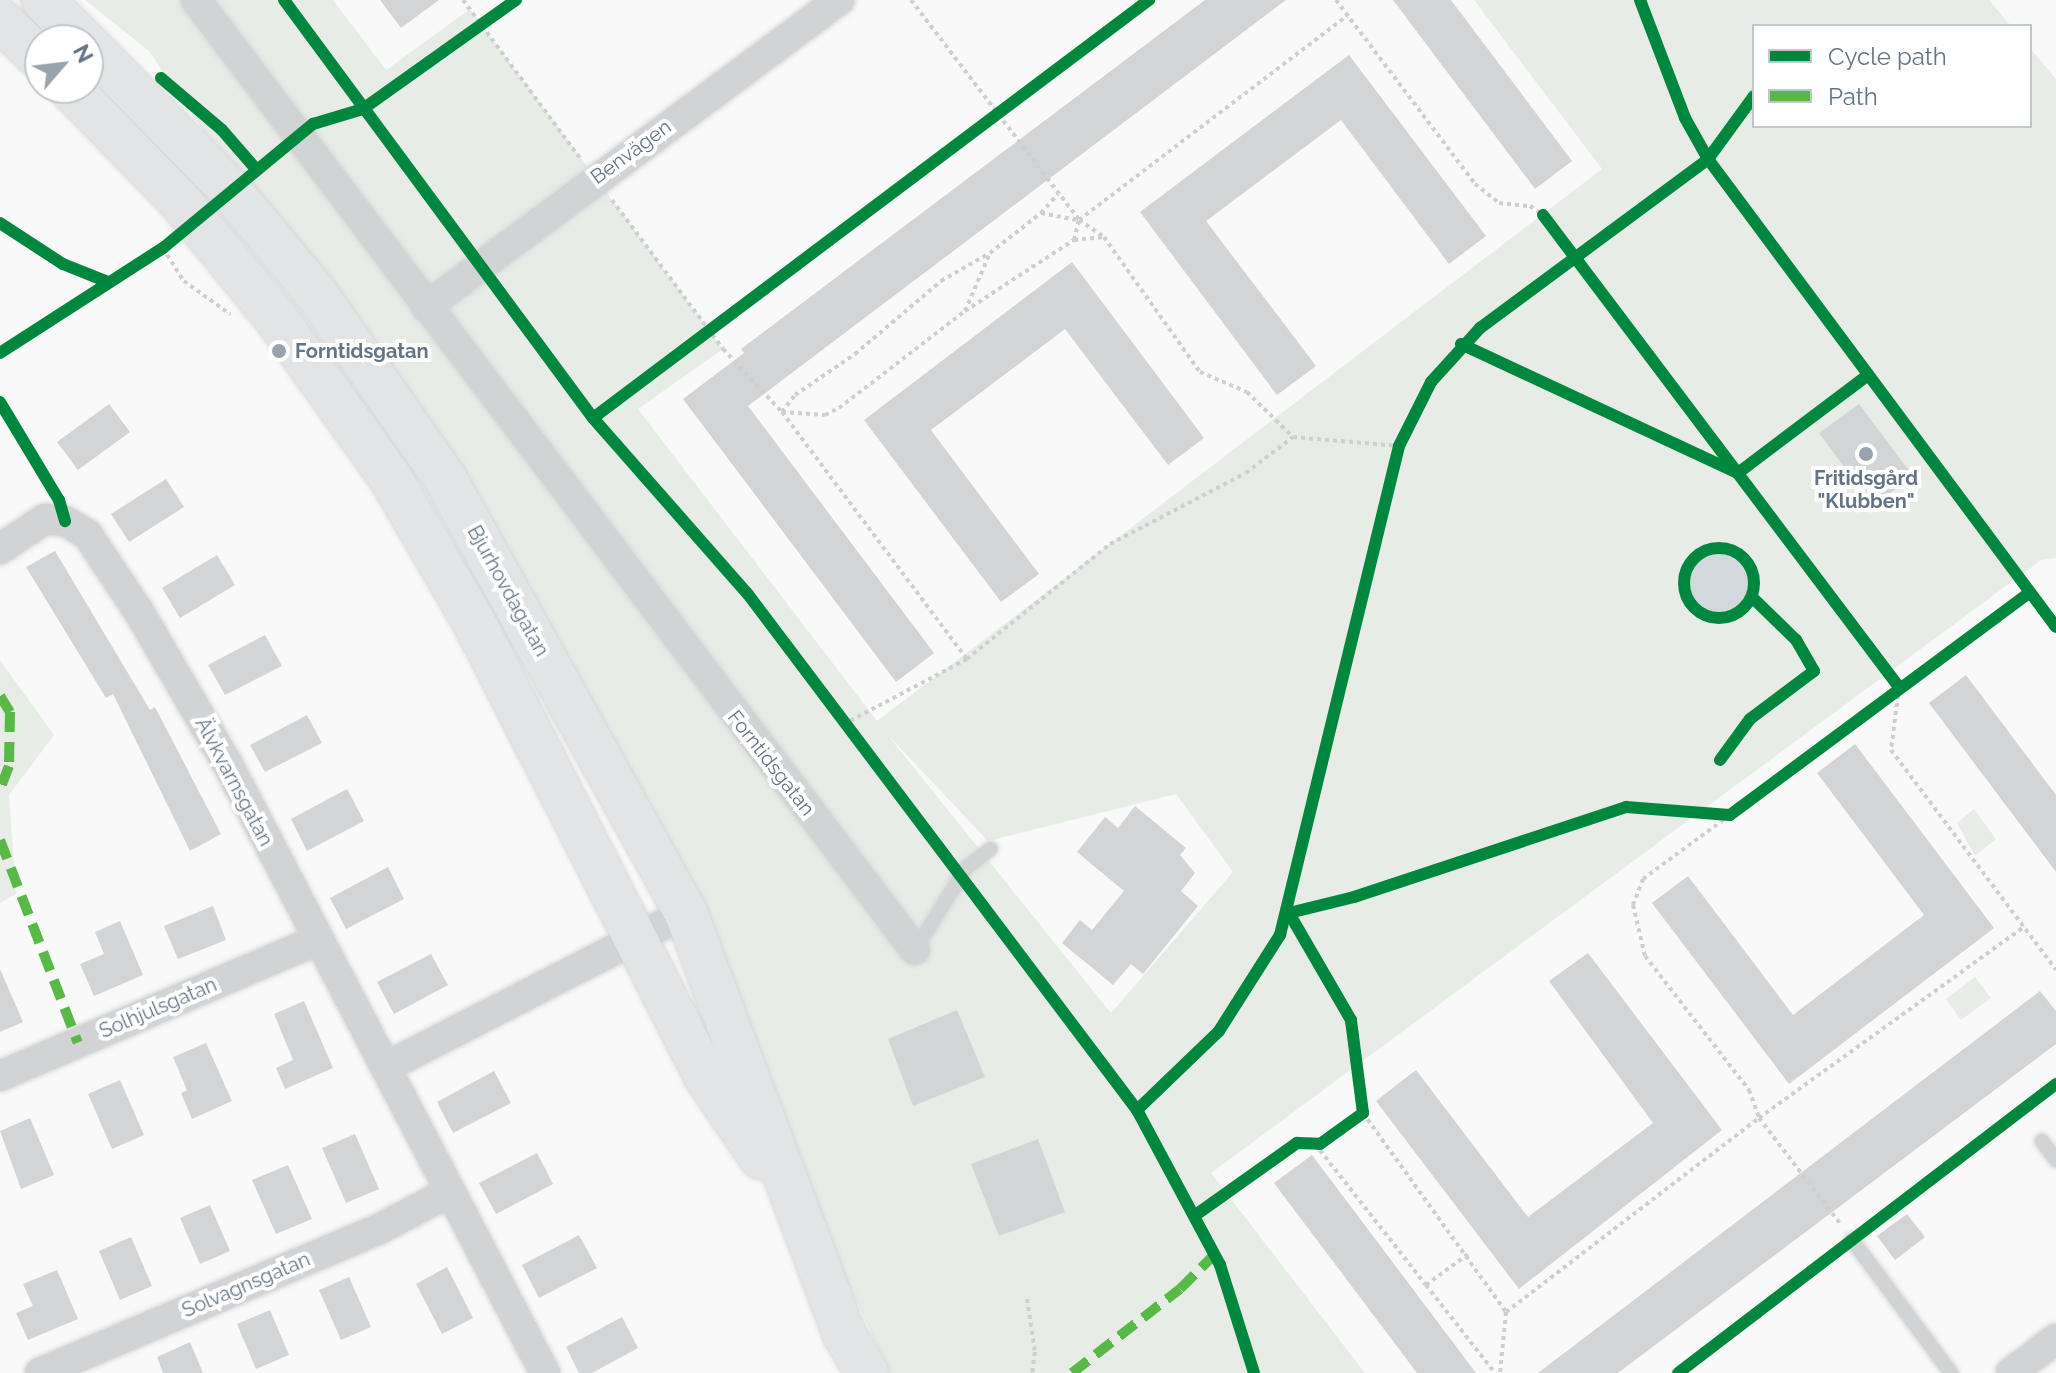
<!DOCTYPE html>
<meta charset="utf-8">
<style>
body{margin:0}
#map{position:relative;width:2056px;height:1373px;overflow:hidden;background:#f9f9f9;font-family:Raleway,sans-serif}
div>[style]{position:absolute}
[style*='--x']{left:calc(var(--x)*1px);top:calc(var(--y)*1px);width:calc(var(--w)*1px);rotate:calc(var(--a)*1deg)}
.green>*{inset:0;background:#e8ece7}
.water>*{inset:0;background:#d2d9dd}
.round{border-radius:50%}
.building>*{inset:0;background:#d2d4d5}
.path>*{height:4px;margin-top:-2px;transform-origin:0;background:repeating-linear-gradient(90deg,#cecfd0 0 4px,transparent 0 8px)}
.roads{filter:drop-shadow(0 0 2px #d6d7d8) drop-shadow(0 0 2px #d6d7d8)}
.lane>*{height:14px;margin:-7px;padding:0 7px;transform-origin:7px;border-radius:7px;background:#d1d3d4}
.street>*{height:30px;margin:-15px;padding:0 15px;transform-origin:15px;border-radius:15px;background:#d1d3d4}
.secondary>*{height:42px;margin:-21px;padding:0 21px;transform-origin:21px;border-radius:21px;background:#e3e4e5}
.quiet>*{height:10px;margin-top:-5px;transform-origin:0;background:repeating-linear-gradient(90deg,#58b947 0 20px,transparent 0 30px)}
.cycleway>*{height:12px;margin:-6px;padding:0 6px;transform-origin:6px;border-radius:6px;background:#00873e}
.cycleway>.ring{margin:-6px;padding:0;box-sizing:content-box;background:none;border:12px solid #00873e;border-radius:50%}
.dots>*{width:22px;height:22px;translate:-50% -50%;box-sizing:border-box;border:4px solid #fff;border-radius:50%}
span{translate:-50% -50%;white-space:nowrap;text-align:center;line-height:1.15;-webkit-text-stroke:8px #fff;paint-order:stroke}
.street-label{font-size:20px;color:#647484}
.poi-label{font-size:20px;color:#647484;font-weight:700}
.left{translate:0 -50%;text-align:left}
.legend{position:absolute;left:1752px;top:24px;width:280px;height:104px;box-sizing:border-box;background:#fff;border:2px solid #c1c7ce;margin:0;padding:10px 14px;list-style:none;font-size:24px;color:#647484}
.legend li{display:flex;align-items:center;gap:16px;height:40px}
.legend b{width:40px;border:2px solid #c1c7ce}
.north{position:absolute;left:24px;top:24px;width:80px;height:80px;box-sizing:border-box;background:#fff;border:2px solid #c1c7ce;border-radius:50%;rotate:62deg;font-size:22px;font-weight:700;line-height:32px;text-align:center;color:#647484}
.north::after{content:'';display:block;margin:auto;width:28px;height:36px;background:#98a3ad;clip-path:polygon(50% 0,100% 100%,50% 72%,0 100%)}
</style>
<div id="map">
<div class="green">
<i style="clip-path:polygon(evenodd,85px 0,333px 0,386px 70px,470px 9px,723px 349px,638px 409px,877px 721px,1602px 169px,1474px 0,1989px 0,2011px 26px,1754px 26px,1754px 126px,2030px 126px,2030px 48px,2056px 79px,2056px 558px,2041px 560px,1211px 1173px,1365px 1373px,890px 1373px,541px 626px,149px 51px,85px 0,886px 733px,988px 841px,1176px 794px,1233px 872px,1111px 1013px,886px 733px)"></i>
<i style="clip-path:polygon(0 660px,54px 735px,9px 795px,16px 894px,0 903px)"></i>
<i style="clip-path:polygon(1974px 809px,1996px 839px,1975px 856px,1957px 823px)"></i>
<i style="clip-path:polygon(1975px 977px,1991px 998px,1961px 1020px,1946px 999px)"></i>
</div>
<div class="water">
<i class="round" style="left:1688px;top:552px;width:62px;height:62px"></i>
</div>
<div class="building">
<i style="clip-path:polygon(380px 0,439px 0,401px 28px)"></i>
<i style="clip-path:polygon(1205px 0,1286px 0,748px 406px,934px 653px,896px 682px,683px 399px,744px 353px,741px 349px)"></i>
<i style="clip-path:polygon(1393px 0,1451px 0,1572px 161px,1535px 189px)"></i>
<i style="clip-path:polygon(1349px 55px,1486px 236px,1449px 264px,1341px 120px,1206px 221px,1316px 366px,1277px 395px,1140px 212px)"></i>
<i style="clip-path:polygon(1072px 262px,1204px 438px,1168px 465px,1065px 329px,931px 430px,1039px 574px,1001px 602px,864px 420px)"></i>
<i style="clip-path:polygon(109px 404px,130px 432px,78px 470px,57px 442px)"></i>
<i style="clip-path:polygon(1859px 404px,1913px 476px,1873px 506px,1819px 433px)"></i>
<i style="clip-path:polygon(166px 479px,184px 507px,129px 542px,111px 514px)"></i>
<i style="clip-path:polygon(55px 551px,150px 710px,155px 707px,221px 834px,190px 851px,113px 694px,106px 698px,26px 567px)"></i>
<i style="clip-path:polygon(217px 555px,235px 585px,180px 618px,162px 588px)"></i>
<i style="clip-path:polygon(265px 635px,282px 666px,225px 695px,208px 665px)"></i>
<i style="clip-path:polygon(1966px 675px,2056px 795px,2056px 872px,1929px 703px)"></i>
<i style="clip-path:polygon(307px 715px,322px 743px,265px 772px,250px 745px)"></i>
<i style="clip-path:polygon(1855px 744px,1994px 928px,1789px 1084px,1652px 903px,1688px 876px,1793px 1015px,1924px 915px,1817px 773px)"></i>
<i style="clip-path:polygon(347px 789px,364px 821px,307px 851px,291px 819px)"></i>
<i style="clip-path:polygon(1135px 806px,1186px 848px,1180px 855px,1195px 873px,1181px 891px,1198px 906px,1143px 974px,1131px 964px,1113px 985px,1062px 943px,1080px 920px,1092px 930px,1124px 891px,1077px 852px,1105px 817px,1118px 828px)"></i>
<i style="clip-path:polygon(388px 867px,404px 899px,346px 929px,330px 898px)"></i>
<i style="clip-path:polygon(213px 906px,226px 940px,178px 959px,164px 926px)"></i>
<i style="clip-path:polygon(120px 921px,143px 975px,94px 996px,80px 964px,104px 954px,95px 932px)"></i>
<i style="clip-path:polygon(1588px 953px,1722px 1130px,1519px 1289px,1376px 1101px,1416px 1070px,1528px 1217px,1653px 1123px,1549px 981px)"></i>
<i style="clip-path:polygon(431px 954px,448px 985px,394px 1014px,377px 982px)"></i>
<i style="clip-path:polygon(0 969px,23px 1022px,0 1032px)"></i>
<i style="clip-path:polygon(2040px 991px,2056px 1011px,2056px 1044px,1618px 1373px,1538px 1373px)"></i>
<i style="clip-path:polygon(304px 1001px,333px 1068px,285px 1089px,276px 1068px,293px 1060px,274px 1014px)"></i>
<i style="clip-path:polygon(957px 1010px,985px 1077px,913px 1106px,888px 1039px)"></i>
<i style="clip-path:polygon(206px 1043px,232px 1101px,192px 1119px,181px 1093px,187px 1090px,173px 1057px)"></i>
<i style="clip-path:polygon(494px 1071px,511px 1103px,453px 1133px,437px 1102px)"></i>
<i style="clip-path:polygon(120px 1080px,144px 1135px,112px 1149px,88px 1094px)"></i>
<i style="clip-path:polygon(30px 1118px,54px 1175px,21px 1189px,0 1131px)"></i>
<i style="clip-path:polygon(355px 1134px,379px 1189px,346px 1203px,322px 1148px)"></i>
<i style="clip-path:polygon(1038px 1139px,1065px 1212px,999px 1236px,971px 1164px)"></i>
<i style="clip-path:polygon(537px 1153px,553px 1184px,496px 1214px,479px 1183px)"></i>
<i style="clip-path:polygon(1312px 1155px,1476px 1373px,1417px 1373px,1274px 1183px)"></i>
<i style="clip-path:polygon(288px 1165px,312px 1219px,276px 1234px,252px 1180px)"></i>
<i style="clip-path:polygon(210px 1205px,230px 1251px,200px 1264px,180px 1218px)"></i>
<i style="clip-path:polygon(1907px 1214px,1925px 1237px,1895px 1260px,1877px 1236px)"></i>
<i style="clip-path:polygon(579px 1235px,597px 1268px,539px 1298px,522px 1265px)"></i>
<i style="clip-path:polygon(131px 1237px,152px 1286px,120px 1300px,99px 1251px)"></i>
<i style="clip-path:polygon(447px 1267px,473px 1318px,442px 1334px,416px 1284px)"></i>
<i style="clip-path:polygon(57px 1270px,78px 1319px,28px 1340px,16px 1313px,33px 1306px,23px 1284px)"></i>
<i style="clip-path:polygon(349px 1277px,371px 1327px,341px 1340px,319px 1290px)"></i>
<i style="clip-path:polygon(270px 1310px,289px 1355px,256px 1369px,237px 1324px)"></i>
<i style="clip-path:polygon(622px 1317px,638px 1348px,592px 1373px,579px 1373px,566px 1347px)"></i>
<i style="clip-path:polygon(190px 1342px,203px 1373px,163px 1373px,157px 1357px)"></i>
</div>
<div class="path">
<i style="--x:463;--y:0;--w:197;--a:53.5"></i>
<i style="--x:911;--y:0;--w:277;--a:52.6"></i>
<i style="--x:1079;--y:220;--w:30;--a:34"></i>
<i style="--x:1104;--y:237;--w:166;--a:54.6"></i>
<i style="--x:1200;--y:372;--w:51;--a:23.1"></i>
<i style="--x:1247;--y:392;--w:64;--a:44.4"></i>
<i style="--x:1293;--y:437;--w:106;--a:4.9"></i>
<i style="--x:1336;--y:0;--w:231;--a:52.9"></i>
<i style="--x:1475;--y:184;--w:31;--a:38"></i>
<i style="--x:1499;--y:203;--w:31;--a:6"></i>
<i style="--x:1530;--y:206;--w:16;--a:35"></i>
<i style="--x:612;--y:200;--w:186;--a:53.3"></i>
<i style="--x:723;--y:349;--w:86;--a:46.9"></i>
<i style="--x:782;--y:412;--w:309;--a:53.2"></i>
<i style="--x:967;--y:659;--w:137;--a:152.1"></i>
<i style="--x:1041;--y:213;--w:25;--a:-48"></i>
<i style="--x:1074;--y:240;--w:29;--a:-6"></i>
<i style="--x:163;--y:248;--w:39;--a:58"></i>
<i style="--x:184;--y:281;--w:57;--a:35.7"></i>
<i style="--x:965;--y:311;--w:130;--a:-33.1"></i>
<i style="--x:1074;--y:240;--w:21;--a:-76"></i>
<i style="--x:1079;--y:220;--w:337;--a:-37.3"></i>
<i style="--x:782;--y:412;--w:43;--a:4"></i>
<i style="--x:825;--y:415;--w:16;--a:-27"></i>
<i style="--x:839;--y:408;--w:159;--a:-37.6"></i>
<i style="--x:965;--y:311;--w:63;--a:-66.7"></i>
<i style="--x:990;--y:253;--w:65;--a:-38.1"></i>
<i style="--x:1041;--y:213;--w:37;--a:11"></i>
<i style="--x:782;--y:412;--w:21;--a:-53"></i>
<i style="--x:795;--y:395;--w:73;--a:-34.3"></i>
<i style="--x:855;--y:354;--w:113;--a:-40.3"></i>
<i style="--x:941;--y:281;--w:54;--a:-29.9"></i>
<i style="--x:967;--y:659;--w:184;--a:-38.8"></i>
<i style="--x:1110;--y:544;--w:153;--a:-27.6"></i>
<i style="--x:1246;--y:473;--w:59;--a:-37.5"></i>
<i style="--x:1899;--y:687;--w:64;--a:97.2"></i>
<i style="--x:1891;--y:750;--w:275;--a:53.1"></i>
<i style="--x:1730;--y:815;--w:108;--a:143.7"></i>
<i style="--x:1643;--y:879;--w:28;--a:111"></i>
<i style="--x:1633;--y:905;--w:52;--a:76.8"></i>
<i style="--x:1645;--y:956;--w:170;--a:52.2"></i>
<i style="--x:1749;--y:1090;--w:30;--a:70"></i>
<i style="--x:1759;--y:1118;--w:328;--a:-35.8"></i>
<i style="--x:1363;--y:1113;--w:245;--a:54.3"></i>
<i style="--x:1506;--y:1312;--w:61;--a:95.6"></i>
<i style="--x:1315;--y:1144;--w:179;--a:51.8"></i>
<i style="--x:1426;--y:1285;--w:52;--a:-36.4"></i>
<i style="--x:1426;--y:1285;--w:112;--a:51.9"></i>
<i style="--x:1027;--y:1299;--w:54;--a:81.4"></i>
<i style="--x:1035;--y:1352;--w:21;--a:98"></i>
<i style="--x:1506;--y:1312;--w:319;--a:-37.5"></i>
<i style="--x:1759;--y:1118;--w:135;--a:52.5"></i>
</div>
<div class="roads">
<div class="lane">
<i style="--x:915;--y:950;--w:97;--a:-58.1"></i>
<i style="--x:966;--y:868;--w:31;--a:-38"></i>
<i style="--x:2042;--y:1141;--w:24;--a:54"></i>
<i style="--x:1852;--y:1240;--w:166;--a:53.3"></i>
</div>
<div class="street">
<i style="--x:196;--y:0;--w:1191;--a:52.88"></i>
<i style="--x:426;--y:307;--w:515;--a:-36.62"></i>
<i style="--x:0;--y:549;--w:54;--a:-33.7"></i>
<i style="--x:45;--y:519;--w:20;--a:6"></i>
<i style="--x:65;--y:521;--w:26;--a:31"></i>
<i style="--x:87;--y:534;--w:94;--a:56.3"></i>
<i style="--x:139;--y:612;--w:175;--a:59.8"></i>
<i style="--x:227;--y:763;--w:688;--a:62.47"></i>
<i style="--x:386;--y:1067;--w:337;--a:-27.2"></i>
<i style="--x:0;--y:1076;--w:345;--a:-23.2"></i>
<i style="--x:40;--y:1373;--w:371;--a:-23"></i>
<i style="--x:381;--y:1228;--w:78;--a:-27.6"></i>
<i style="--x:2011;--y:1373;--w:56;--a:-37.1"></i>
</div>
<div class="secondary">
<i style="--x:43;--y:0;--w:57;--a:45"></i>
<i style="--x:0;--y:20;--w:55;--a:43.5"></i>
<i style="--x:88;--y:45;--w:204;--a:45.6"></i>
<i style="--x:231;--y:191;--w:131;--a:50.3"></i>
<i style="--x:315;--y:292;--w:229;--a:55.1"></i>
<i style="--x:446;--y:480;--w:495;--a:61"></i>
<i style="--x:686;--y:913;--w:451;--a:69.4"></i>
<i style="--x:845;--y:1335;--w:44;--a:59.9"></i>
<i style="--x:70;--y:88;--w:156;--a:45.8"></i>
<i style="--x:179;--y:200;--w:153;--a:50.6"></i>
<i style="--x:276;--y:318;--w:196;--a:54.4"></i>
<i style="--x:390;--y:477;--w:165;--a:59.9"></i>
<i style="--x:473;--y:620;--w:513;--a:62.99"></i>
<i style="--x:706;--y:1077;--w:98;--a:55.8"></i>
</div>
</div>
<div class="quiet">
<i style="--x:0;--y:696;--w:19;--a:58"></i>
<i style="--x:10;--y:712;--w:54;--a:91.1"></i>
<i style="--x:9;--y:766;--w:25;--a:111"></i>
<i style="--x:0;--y:840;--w:217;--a:69"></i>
<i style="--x:1072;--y:1373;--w:137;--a:-37.9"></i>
<i style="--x:1180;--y:1289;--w:49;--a:-45"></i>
</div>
<div class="cycleway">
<i style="--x:284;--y:0;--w:520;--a:53.53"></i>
<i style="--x:593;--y:418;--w:233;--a:48.7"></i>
<i style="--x:747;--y:593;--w:648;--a:52.97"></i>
<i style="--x:1137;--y:1110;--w:176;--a:61.8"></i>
<i style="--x:1220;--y:1265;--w:113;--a:72.5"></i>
<i style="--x:1640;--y:0;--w:126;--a:69.1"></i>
<i style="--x:1685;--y:118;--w:47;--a:60.7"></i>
<i style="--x:1708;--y:159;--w:583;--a:53.37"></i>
<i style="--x:161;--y:78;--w:80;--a:40.4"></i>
<i style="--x:222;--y:130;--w:52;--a:48.9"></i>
<i style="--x:1543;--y:215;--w:591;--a:52.98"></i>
<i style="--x:0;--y:223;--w:75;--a:33.1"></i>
<i style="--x:63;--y:264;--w:48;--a:21.8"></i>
<i style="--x:1461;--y:344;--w:306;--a:25"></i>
<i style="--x:1738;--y:473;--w:163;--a:-37"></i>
<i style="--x:0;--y:353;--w:194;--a:-32.8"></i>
<i style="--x:163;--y:248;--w:195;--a:-39.6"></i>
<i style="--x:313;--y:124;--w:52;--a:-16.7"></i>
<i style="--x:363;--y:109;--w:188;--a:-35.5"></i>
<i style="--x:0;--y:402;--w:114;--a:59"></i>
<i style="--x:59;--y:500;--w:22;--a:74"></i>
<i style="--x:593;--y:418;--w:696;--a:-36.94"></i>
<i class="ring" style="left:1684px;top:548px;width:58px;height:58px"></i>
<i style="--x:1720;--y:760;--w:51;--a:-53.8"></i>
<i style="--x:1750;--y:719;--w:80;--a:-36.9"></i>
<i style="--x:1814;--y:671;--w:36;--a:-120"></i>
<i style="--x:1796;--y:640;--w:62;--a:-135.7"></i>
<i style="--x:1289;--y:913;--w:67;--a:-13.8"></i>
<i style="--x:1354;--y:897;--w:287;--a:-18.3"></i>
<i style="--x:1626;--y:807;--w:104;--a:4.4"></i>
<i style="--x:1730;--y:815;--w:372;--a:-36.6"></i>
<i style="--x:1137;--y:1110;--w:114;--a:-43.9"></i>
<i style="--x:1219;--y:1031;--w:114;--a:-57.6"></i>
<i style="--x:1280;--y:935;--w:503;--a:-76.32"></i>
<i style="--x:1399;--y:446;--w:72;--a:-63.4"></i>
<i style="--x:1431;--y:382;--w:73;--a:-47.8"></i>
<i style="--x:1480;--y:328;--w:284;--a:-36.5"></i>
<i style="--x:1708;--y:159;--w:78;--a:-53.9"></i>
<i style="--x:1197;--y:1214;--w:123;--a:-35.4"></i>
<i style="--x:1297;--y:1143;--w:23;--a:2"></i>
<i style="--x:1320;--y:1144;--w:53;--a:-35.8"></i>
<i style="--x:1363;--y:1113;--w:94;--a:-97.4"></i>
<i style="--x:1351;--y:1020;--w:124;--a:-120.1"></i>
<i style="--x:1678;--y:1373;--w:476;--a:-37.4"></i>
</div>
<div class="dots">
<i style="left:279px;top:351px;background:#98a3ad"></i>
<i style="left:1866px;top:454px;background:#98a3ad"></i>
</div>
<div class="street-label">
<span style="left:631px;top:152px;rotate:-36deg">Benvägen</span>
<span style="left:508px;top:591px;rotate:61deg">Bjurhovdagatan</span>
<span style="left:771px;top:763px;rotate:52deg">Forntidsgatan</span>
<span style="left:234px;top:782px;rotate:62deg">Älvkvarnsgatan</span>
<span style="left:158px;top:1008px;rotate:-23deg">Solhjulsgatan</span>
<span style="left:246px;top:1285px;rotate:-23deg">Solvagnsgatan</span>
</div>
<div class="poi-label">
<span class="left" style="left:295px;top:351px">Forntidsgatan</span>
<span style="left:1866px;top:490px">Fritidsgård<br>"Klubben"</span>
</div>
<ul class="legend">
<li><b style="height:10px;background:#00873e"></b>Cycle path</li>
<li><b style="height:10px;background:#58b947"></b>Path</li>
</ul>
<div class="north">N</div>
</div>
